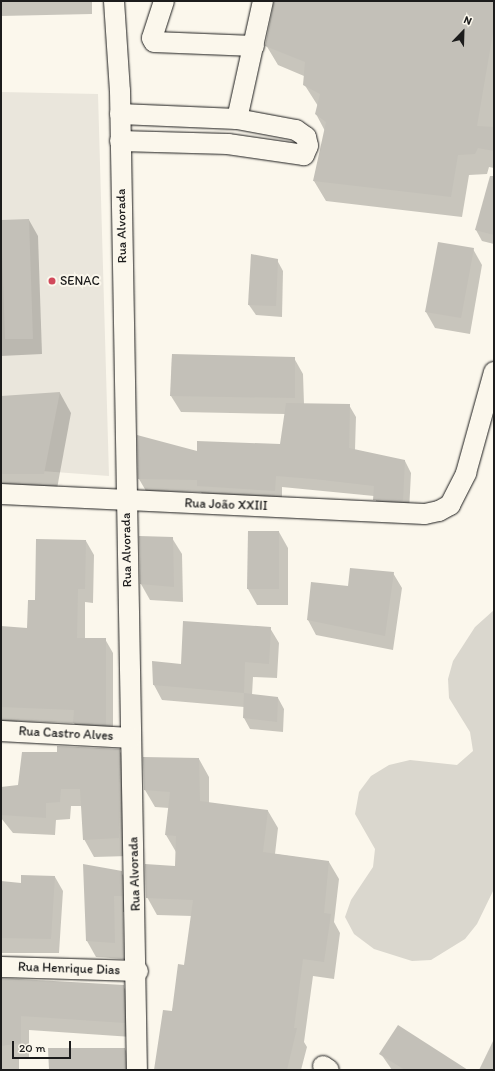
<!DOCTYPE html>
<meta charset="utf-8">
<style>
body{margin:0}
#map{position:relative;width:495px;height:1071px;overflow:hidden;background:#fbf7ec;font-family:Itim,sans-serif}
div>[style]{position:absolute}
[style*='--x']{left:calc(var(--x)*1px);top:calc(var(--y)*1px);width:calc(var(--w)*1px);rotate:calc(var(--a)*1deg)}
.built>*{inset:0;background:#eae6dc}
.green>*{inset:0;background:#dad7ce}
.shadow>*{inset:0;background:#0003}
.building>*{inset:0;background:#c3c0b8}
.roads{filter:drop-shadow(0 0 1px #1c1c1c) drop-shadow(0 0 1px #1c1c1c)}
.minor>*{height:20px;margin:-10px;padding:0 10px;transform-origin:10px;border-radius:10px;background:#fbf7ec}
.dots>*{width:11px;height:11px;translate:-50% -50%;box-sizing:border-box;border:2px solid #fbf7ec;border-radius:50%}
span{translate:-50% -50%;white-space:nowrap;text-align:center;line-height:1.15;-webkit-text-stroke:4px #fbf7ec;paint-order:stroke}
.street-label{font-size:13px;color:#1c1c1c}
.poi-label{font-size:13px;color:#1c1c1c}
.left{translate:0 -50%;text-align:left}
.frame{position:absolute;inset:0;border:2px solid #1c1c1c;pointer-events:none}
.north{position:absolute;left:443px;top:12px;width:40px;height:40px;-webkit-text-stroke:3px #fbf7ec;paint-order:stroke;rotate:23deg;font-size:11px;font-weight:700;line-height:16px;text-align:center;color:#1c1c1c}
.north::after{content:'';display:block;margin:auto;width:14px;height:18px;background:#1c1c1c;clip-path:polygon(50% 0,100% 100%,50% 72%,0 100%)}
.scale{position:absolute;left:12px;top:1041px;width:59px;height:18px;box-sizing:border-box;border:2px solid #1c1c1c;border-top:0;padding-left:5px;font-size:12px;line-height:14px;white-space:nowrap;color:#1c1c1c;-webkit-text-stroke:3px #fbf7ec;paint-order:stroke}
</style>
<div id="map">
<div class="built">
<i style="clip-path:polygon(1px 92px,98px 94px,109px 476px,1px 468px)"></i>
</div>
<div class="green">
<i style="clip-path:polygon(494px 610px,494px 889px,477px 924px,465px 939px,431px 960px,412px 961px,374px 949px,354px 934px,345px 917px,351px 900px,373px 867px,375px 849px,355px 814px,359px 792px,371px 776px,389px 765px,410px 760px,457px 765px,473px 751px,470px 732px,449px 698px,448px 679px,453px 661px,475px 627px)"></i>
</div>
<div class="shadow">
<i style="clip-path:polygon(1px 1px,92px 1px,92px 14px,1px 16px)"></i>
<i style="clip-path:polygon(275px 1px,494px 1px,494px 168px,489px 167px,487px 174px,469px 175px,462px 217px,326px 201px,314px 181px,325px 131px,316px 114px,318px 106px,304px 84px,304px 76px,278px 65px,266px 45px)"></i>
<i style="clip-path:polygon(494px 190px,494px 244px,482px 241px,476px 230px)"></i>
<i style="clip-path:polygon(29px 220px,38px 236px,42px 354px,1px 356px,1px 221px)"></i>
<i style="clip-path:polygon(473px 249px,482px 265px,470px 334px,435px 328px,426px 312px)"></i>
<i style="clip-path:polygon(277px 260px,283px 271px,282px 317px,256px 315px,249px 305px)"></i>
<i style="clip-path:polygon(172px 355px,294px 358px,303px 374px,304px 404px,349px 405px,356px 417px,355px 450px,405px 461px,411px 473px,409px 512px,381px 512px,374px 496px,282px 487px,282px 502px,205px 498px,201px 492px,146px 491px,139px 479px,138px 437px,198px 452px,281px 446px,286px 414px,181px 412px,171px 396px)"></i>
<i style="clip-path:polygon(60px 393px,71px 413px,56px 494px,1px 494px,1px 397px)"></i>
<i style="clip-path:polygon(249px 532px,279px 532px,288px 548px,288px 605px,257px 605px,248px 589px)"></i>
<i style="clip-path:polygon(172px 538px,182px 554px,183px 602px,150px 600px,141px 584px)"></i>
<i style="clip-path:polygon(86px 541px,94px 555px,93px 603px,85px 602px,85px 639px,105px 639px,113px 653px,113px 739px,82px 737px,74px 723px,17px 721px,17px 730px,1px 730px,1px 627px,28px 629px,36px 601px)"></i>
<i style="clip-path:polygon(393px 573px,402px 588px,393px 650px,316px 635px,308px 620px,312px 583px,348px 587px)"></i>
<i style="clip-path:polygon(270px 628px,279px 643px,277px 678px,253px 677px,252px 695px,278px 698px,284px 709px,283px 732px,250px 729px,244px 718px,244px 707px,162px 700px,154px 685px,182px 665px)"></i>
<i style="clip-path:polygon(119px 750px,130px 768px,129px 856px,94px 857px,84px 839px,82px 806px,71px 806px,70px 819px,56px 820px,55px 835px,13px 833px,1px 818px,1px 788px,19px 786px,58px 752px)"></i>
<i style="clip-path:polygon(199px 759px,209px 777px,209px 803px,268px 811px,278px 828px,275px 854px,329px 862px,339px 879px,334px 922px,340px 933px,334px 979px,313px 976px,304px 1042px,307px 1047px,301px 1070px,155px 1070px,185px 966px,192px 916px,157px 915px,147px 897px,176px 867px,176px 852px,166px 835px,169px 808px,155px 807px,145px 790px)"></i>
<i style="clip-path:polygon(121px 872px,131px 888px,131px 912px,123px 912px,124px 959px,96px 957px,87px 941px)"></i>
<i style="clip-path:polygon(55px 877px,63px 891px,59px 953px,1px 953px,1px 882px,22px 884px)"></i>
<i style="clip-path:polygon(1px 979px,123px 986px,132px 1000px,132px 1037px,29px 1030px,29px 1057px,19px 1058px,19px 1070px,1px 1070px)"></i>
<i style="clip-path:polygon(494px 1039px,494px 1070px,479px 1070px)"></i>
<i style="clip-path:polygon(125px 1049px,134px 1070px,50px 1070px)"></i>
<i style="clip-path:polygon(381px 1054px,466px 1070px,392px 1070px)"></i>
</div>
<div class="building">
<i style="clip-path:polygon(274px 1px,494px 1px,494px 27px,477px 126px,494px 127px,494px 151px,478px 148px,475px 154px,458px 155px,451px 197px,313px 181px,326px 122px,315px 114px,320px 94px,303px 85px,305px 62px,265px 46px)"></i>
<i style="clip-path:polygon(490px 176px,494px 176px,494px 235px,475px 230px)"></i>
<i style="clip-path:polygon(29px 219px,33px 339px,5px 339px,1px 220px)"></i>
<i style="clip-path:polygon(438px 242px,474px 248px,461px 318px,425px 312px)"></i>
<i style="clip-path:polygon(251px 254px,278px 259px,276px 306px,248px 305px)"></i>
<i style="clip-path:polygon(172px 354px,295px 357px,295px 398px,170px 396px)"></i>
<i style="clip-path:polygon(60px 392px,44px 474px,1px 474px,1px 396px)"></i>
<i style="clip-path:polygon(286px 403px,350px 404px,349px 448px,405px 460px,403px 501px,373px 500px,374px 486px,314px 479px,276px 476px,275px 491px,197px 486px,197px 480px,138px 479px,137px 435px,197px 451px,197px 441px,280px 444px)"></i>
<i style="clip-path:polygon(248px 531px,279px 531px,279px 589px,247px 589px)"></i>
<i style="clip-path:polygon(139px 536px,173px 537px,174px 587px,140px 584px)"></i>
<i style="clip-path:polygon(36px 539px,86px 540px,85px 589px,78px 589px,77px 638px,106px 638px,106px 725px,73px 723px,74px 710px,1px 707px,1px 626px,27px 628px,28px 600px,35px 600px)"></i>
<i style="clip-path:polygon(350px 568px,394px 572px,385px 636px,307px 620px,311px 582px,348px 586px)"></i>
<i style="clip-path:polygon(183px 621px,271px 627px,269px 664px,245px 662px,244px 693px,153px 685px,152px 661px,181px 664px)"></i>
<i style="clip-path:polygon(244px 693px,278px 697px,277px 722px,243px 718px)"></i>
<i style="clip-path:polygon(57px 746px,120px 749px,119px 838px,83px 840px,80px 789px,61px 789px,60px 802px,46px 803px,46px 818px,1px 815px,1px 787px,18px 785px,22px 752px,57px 752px)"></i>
<i style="clip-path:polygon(143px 757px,199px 758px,200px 801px,268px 810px,263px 852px,329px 861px,324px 913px,331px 914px,324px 962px,303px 959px,294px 1028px,297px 1028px,287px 1070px,154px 1070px,163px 1010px,172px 1011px,178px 964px,184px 965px,193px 900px,146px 898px,145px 864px,175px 866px,176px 836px,165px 835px,170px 792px,144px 790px)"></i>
<i style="clip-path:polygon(83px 864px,122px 871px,122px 896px,114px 896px,115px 943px,86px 941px)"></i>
<i style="clip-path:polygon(21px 875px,55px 876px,51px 939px,1px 938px,1px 881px,21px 883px)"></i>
<i style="clip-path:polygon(1px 978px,124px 985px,125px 1023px,21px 1016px,21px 1043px,1px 1046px)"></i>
<i style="clip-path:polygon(398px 1025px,468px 1070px,405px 1070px,379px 1054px)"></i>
<i style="clip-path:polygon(48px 1048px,125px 1048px,126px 1070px,49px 1070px)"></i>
</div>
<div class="roads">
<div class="minor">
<i style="--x:114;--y:1;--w:90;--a:86.2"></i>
<i style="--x:120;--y:91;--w:979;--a:89.01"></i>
<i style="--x:164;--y:1;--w:39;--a:108"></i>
<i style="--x:152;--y:38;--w:4;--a:63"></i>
<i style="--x:154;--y:42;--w:100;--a:2.3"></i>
<i style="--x:120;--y:114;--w:117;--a:2.4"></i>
<i style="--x:237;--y:119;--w:60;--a:10.6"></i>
<i style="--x:296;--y:130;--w:12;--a:35"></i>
<i style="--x:306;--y:137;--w:9;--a:77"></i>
<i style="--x:308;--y:146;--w:10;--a:114"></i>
<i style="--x:304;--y:155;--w:77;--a:-171.8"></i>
<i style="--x:228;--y:144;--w:108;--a:-178.4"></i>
<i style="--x:237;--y:119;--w:121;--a:-77.6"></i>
<i style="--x:1;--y:494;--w:424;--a:2.7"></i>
<i style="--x:425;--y:514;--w:14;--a:-12"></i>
<i style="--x:439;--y:511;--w:13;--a:-29"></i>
<i style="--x:450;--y:505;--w:36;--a:-63"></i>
<i style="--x:466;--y:473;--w:105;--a:-74.5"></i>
<i style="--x:1;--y:731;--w:130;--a:3.1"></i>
<i style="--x:1;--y:967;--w:137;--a:1.7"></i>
<i style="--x:323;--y:1066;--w:7;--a:34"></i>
</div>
</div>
<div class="dots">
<i style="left:52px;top:281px;background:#d1495b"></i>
</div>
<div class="street-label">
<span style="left:122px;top:226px;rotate:-91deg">Rua Alvorada</span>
<span style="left:226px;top:505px;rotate:2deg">Rua João XXIII</span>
<span style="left:127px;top:550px;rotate:-91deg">Rua Alvorada</span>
<span style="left:66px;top:734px;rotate:3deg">Rua Castro Alves</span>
<span style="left:135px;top:874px;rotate:-92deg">Rua Alvorada</span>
<span style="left:69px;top:969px;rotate:2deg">Rua Henrique Dias</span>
</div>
<div class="poi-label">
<span class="left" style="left:60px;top:281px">SENAC</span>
</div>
<div class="frame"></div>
<div class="north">N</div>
<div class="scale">20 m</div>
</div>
